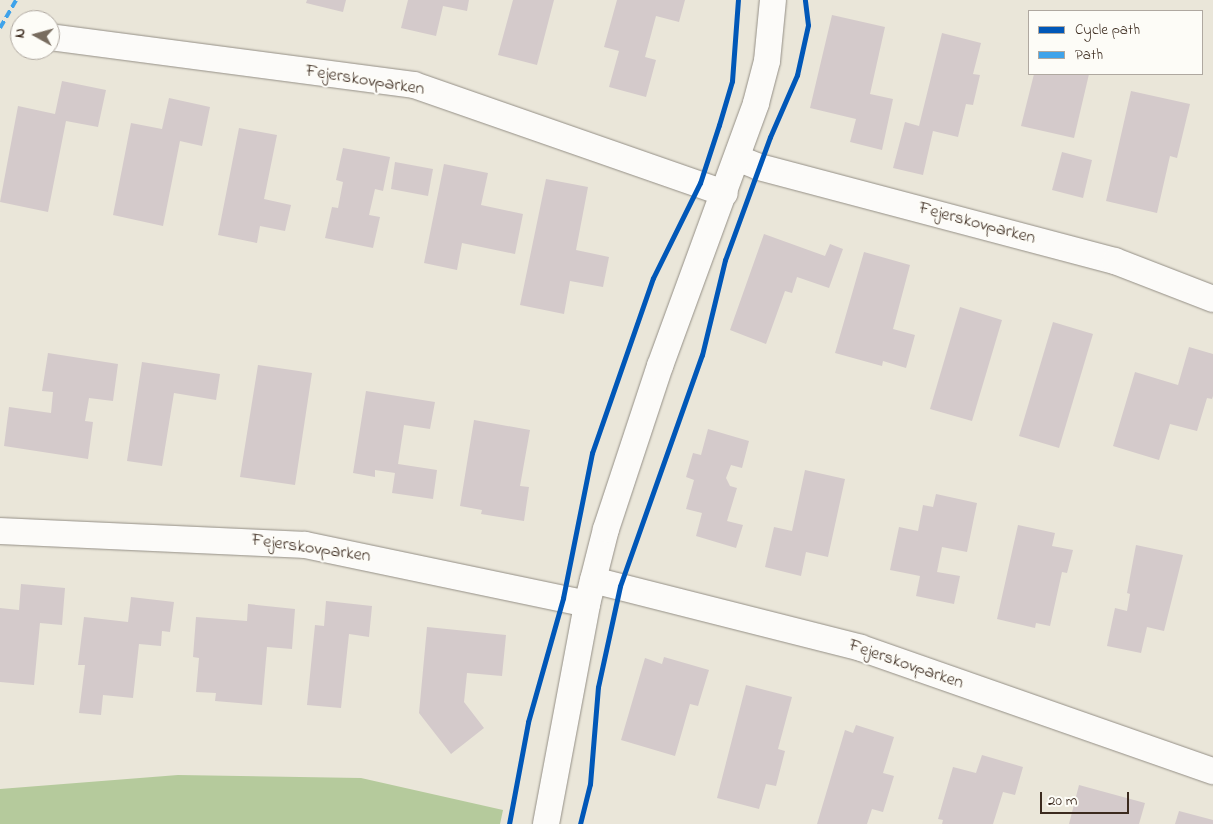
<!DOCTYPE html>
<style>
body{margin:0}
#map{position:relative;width:1213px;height:824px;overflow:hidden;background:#eae6d9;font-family:"Indie Flower",sans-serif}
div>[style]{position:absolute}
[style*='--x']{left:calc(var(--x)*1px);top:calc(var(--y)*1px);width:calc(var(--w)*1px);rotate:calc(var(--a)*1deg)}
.forest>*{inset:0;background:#b5ca9c}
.building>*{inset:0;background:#d4cacb}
.roads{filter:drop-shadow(0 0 1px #948f86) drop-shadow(0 0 1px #948f86)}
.minor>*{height:26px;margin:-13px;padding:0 13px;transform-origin:13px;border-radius:13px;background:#fcfbf9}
.quiet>*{height:4px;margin-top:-2px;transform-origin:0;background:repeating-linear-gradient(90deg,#3fa3ea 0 8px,transparent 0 12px)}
.cycleway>*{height:5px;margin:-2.5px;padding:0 2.5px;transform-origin:2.5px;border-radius:2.5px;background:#0057b8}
span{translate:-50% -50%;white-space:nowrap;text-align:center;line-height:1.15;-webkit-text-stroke:4.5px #fdfcf7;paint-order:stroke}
.street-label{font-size:18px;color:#3b2a1e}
.legend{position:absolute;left:1028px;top:10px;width:175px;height:65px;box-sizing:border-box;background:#fdfcf7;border:1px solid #afa8a0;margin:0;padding:6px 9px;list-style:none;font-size:15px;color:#3b2a1e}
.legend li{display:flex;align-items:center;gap:10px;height:25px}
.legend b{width:25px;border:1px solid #afa8a0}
.north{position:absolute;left:10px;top:10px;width:50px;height:50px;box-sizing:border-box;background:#fdfcf7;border:1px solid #afa8a0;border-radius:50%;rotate:277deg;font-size:14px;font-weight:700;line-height:20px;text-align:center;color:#3b2a1e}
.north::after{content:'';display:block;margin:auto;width:18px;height:22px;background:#786c5f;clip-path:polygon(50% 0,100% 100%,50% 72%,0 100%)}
.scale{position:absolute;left:1040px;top:792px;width:89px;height:22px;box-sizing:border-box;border:2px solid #3b2a1e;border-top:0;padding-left:6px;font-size:15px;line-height:18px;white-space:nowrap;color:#3b2a1e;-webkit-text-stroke:4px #fdfcf7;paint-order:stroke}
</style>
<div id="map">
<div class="forest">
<i style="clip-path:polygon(178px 775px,361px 778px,503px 810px,500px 824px,0 824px,0 789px)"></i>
</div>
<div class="building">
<i style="clip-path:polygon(307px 0,346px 0,343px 12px,306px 3px)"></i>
<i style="clip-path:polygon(408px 0,469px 0,467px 11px,443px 6px,436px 36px,401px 28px)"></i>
<i style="clip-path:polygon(513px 0,554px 0,537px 65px,498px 55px)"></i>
<i style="clip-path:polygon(617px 0,685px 0,679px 22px,656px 16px,645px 57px,656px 60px,646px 97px,609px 87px,619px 51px,604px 47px)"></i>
<i style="clip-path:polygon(832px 15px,885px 27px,870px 94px,893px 99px,882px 150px,850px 142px,856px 119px,810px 108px)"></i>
<i style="clip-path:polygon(942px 33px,981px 43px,973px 74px,980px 75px,973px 105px,966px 104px,958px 137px,933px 131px,923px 175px,893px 168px,905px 122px,919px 126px)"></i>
<i style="clip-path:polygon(1034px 74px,1089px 74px,1074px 138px,1021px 126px)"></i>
<i style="clip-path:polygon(62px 81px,106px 90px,98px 127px,66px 121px,48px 212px,0 202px,18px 106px,55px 114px)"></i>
<i style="clip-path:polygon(1131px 91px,1190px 104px,1177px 158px,1170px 156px,1157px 213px,1106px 201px)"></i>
<i style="clip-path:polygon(169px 98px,210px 107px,202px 146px,180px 141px,163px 226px,113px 215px,131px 123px,162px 129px)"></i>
<i style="clip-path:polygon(239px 128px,277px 135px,264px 199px,291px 205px,285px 231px,260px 226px,257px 243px,218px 235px)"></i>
<i style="clip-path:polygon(343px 148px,390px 157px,383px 191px,375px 189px,369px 215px,380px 217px,373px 248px,325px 238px,332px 207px,338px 208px,343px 182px,336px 180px)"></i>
<i style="clip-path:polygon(1062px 152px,1092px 160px,1083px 198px,1052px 190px)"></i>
<i style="clip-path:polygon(395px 162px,433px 169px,428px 196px,391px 189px)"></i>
<i style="clip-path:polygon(444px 164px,488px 173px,481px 205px,523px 214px,515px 254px,462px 243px,457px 270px,424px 263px)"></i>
<i style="clip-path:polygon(546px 179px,588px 187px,576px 250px,609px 257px,603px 287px,570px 281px,564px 314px,520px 305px)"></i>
<i style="clip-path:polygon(764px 234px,825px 256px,830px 244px,843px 249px,829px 288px,797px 277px,792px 293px,785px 291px,766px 344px,730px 330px)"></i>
<i style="clip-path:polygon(864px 252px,910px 265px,893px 329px,915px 335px,906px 368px,883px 361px,882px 366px,835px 353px)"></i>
<i style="clip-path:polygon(960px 307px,1002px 320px,972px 421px,930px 409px)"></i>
<i style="clip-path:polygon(1053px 322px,1093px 334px,1059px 448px,1019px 436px)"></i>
<i style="clip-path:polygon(1189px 347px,1213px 354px,1213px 396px,1212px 399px,1207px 398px,1197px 431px,1170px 424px,1159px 460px,1113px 446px,1135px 372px,1178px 385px)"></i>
<i style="clip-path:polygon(48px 353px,118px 364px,113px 401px,89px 398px,85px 421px,93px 422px,88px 459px,4px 446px,9px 407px,51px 413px,53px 392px,42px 391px)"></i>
<i style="clip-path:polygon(142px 362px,220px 374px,216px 400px,174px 393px,162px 466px,127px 461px)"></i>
<i style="clip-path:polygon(258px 365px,312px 373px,295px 485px,240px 477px)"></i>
<i style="clip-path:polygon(366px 391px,435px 402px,430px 429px,404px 425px,398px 464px,437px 470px,433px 499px,392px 493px,395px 473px,375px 470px,375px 477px,353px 473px)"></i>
<i style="clip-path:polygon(474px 420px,530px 430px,520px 486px,529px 487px,524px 521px,481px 514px,482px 510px,460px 506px)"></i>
<i style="clip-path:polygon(708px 429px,749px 441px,742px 468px,731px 465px,726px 478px,730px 486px,737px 488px,727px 521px,743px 525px,736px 548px,696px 536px,702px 513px,686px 509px,694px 480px,686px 477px,693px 453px,701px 455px)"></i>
<i style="clip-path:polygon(805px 470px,845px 479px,828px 557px,806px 552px,801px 576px,765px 567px,774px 527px,792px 531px)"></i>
<i style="clip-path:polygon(936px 494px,977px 503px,967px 552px,942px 547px,937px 572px,960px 576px,954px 604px,916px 596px,920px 576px,890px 570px,899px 527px,918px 531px,923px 505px,933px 507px)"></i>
<i style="clip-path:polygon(1018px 525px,1055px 533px,1052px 546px,1073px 550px,1067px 573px,1062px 572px,1050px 626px,1036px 623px,1035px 628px,997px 619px)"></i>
<i style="clip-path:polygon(1136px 545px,1183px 555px,1164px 631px,1147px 627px,1141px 653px,1107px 646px,1115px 608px,1127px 611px,1130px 594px,1127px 593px)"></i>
<i style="clip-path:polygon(21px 584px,65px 588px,62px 625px,40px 623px,34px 685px,0 682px,0 608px,19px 610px)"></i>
<i style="clip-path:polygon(131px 597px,174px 602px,170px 632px,162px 631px,161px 646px,139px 644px,133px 698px,103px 695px,101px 715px,79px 713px,85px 665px,78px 665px,84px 617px,128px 622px)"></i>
<i style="clip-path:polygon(326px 601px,372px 606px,369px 637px,349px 634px,341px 708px,307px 705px,315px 625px,324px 626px)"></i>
<i style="clip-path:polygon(248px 604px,295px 609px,292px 649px,267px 647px,262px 705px,215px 701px,216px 693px,196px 692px,199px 658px,193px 657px,196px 617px,247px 621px)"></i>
<i style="clip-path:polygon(427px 627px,506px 635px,502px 676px,467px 673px,464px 702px,484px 728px,451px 754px,419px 713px)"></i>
<i style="clip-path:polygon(664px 657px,709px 670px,698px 706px,690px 704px,675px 756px,621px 740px,645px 658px,662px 664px)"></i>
<i style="clip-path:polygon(746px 685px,792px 697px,778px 749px,785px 751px,776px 786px,766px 784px,759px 809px,717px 798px)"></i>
<i style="clip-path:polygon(856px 725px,894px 737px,883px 773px,894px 776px,883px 812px,872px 809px,867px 824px,817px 824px,845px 730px,853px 733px)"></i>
<i style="clip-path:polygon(982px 755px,1023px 767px,1015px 795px,1003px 792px,993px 824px,942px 824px,943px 820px,938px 819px,953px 767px,976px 773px)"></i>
<i style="clip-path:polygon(1079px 785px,1145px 803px,1139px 824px,1069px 824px)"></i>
<i style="clip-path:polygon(1179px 811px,1213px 820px,1213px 824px,1175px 824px)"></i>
</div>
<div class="roads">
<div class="minor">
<i style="--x:50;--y:37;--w:367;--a:7.5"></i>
<i style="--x:414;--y:85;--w:329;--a:19.2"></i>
<i style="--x:737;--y:158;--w:24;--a:22"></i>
<i style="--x:759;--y:167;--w:368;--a:14.8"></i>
<i style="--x:1115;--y:261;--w:105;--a:21.2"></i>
<i style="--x:0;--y:531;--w:305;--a:2.6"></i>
<i style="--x:305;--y:545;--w:288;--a:11.8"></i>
<i style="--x:593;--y:580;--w:276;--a:14.2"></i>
<i style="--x:861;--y:648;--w:373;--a:19.3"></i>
<i style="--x:546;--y:824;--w:224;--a:-79.4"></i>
<i style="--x:587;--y:604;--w:77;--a:-75.8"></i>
<i style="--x:606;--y:529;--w:172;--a:-71.7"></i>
<i style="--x:660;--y:366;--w:280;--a:-69.9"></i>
<i style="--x:756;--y:103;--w:43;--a:-75.3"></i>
<i style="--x:767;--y:61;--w:61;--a:-84.4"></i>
</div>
</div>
<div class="quiet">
<i style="--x:0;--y:28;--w:32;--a:-60"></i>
</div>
<div class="cycleway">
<i style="--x:509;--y:824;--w:104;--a:-79.4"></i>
<i style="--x:528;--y:722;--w:129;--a:-74.2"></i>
<i style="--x:563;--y:598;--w:148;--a:-78.7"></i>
<i style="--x:592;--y:453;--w:185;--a:-70.8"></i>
<i style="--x:653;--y:278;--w:106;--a:-63.7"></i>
<i style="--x:700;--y:183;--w:61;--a:-71.9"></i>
<i style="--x:719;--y:125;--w:46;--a:-73.5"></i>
<i style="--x:732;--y:81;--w:81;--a:-85.8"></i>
<i style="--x:580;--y:824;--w:41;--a:-76"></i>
<i style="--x:590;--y:784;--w:97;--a:-85.3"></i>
<i style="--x:598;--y:687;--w:103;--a:-77.7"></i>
<i style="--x:620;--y:586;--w:245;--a:-70.5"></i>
<i style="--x:702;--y:355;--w:98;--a:-76.4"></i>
<i style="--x:725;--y:260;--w:131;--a:-69.9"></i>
<i style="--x:770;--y:137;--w:68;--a:-66.5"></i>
<i style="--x:797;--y:75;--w:51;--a:-77.6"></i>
<i style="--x:808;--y:25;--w:25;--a:-97"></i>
</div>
<div class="street-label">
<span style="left:365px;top:81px;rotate:9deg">Fejerskovparken</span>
<span style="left:977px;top:224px;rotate:15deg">Fejerskovparken</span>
<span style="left:311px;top:549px;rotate:8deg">Fejerskovparken</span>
<span style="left:906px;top:665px;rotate:19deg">Fejerskovparken</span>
</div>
<ul class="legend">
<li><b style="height:6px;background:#0057b8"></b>Cycle path</li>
<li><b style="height:6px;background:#3fa3ea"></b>Path</li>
</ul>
<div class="north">N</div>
<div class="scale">20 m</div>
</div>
